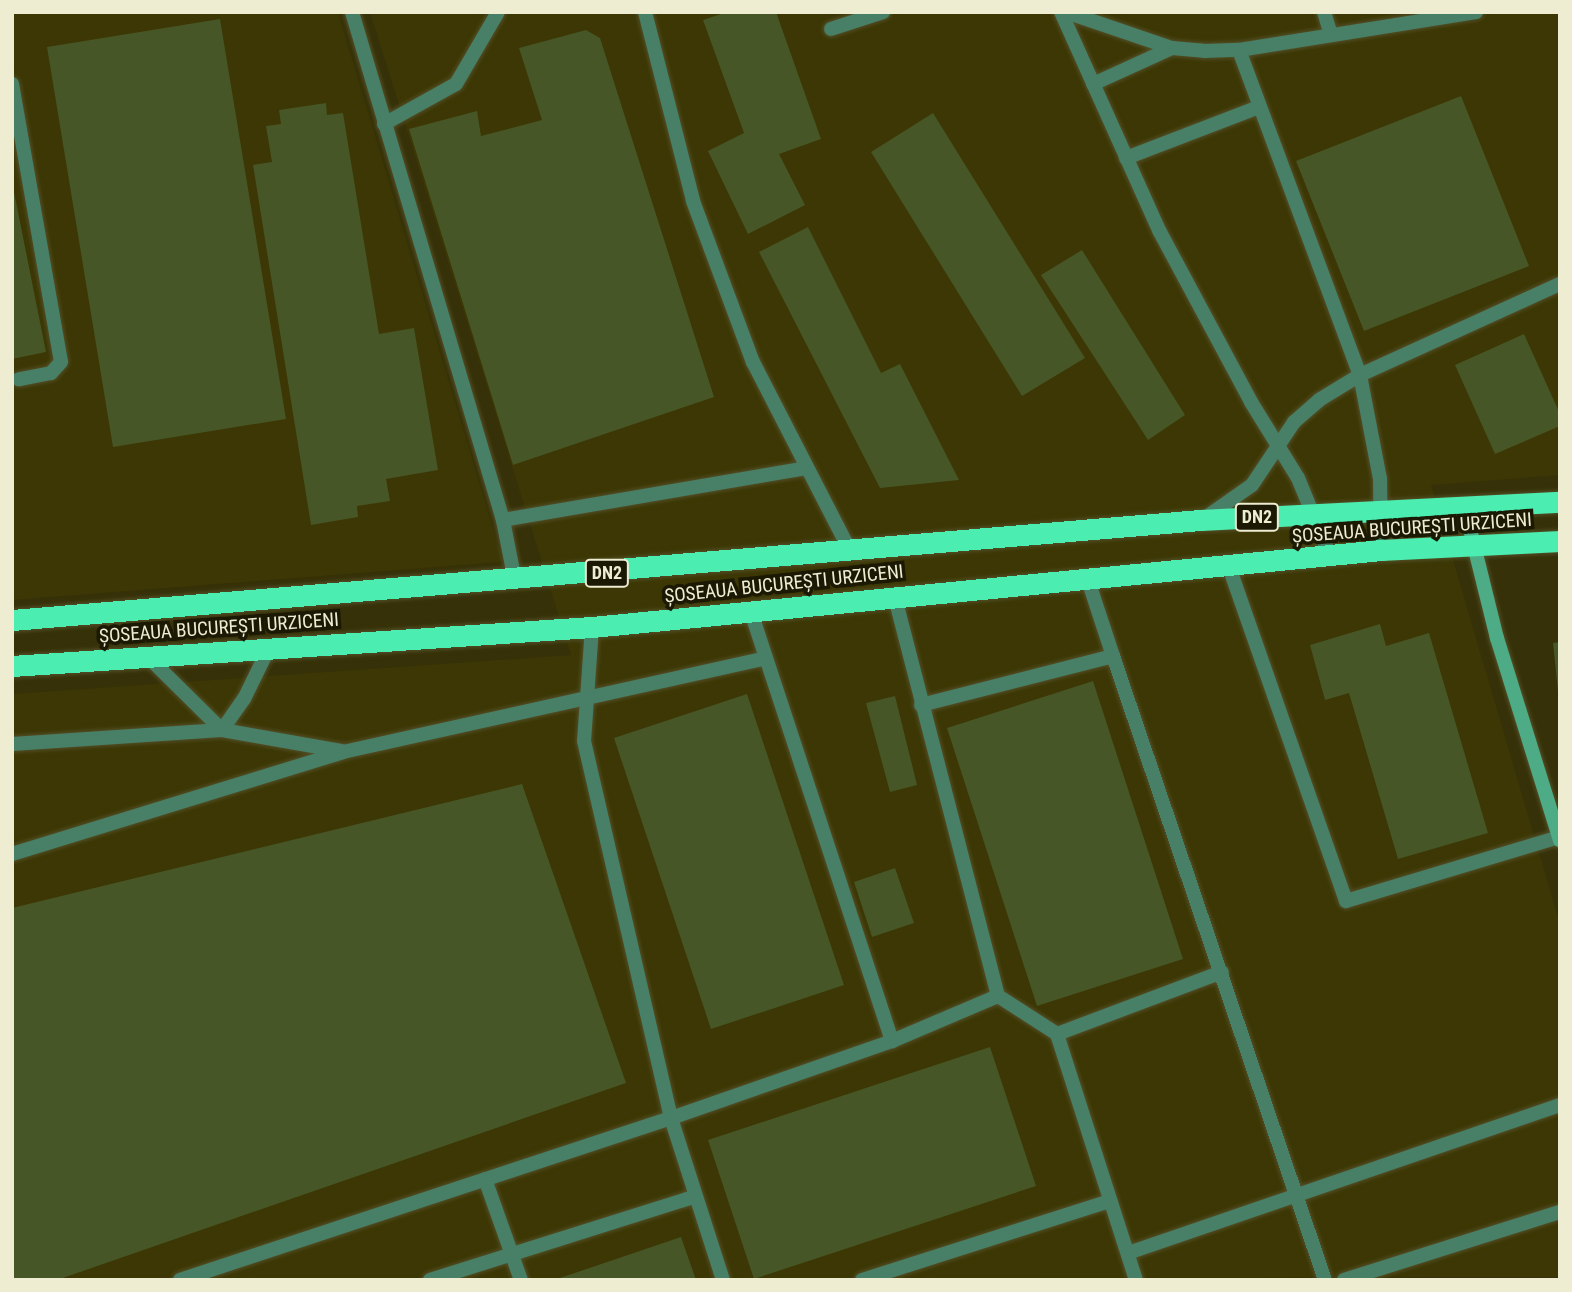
<!DOCTYPE html>
<meta charset="utf-8">
<style>
body{margin:0}
#map{position:relative;width:1572px;height:1292px;overflow:hidden;background:#363108;font-family:"Roboto Condensed",sans-serif}
div>[style]{position:absolute}
[style*='--x']{left:calc(var(--x)*1px);top:calc(var(--y)*1px);width:calc(var(--w)*1px);rotate:calc(var(--a)*1deg)}
.built>*{inset:0;background:#3c3704}
.building>*{inset:0;background:#475626}
.roads{filter:drop-shadow(0 0 2px #534f28) drop-shadow(0 0 2px #534f28)}
.lane>*{height:14px;margin:-7px;padding:0 7px;transform-origin:7px;border-radius:7px;background:#478067}
.secondary>*{height:14px;margin:-7px;padding:0 7px;transform-origin:7px;border-radius:7px;background:#4dac85}
.highway>*{height:21px;margin:-10.5px;padding:0 10.5px;transform-origin:10.5px;border-radius:10.5px;background:#4beeb0}
span{translate:-50% -50%;white-space:nowrap;text-align:center;line-height:1.15;-webkit-text-stroke:7px #1b1904;paint-order:stroke}
.shield-label span{padding:2px 5px;background:#1b1904;border:2px solid;border-radius:5px;-webkit-text-stroke-width:0}
.shield-label{font-size:18px;color:#eeecd1;font-weight:700}
.street-label{font-size:19px;color:#eeecd1}
.frame{position:absolute;inset:0;border:14px solid #eeecd1;pointer-events:none}
</style>
<div id="map">
<div class="built">
<i style="clip-path:polygon(12px 12px,338px 12px,503px 562px,12px 600px)"></i>
<i style="clip-path:polygon(370px 12px,1560px 12px,1560px 475px,1431px 485px,1560px 924px,1560px 1277px,12px 1280px,12px 694px,571px 655px)"></i>
</div>
<div class="building">
<i style="clip-path:polygon(727px 12px,776px 12px,821px 139px,779px 154px,805px 205px,748px 234px,708px 151px,744px 133px,703px 20px)"></i>
<i style="clip-path:polygon(220px 19px,286px 419px,113px 447px,47px 47px)"></i>
<i style="clip-path:polygon(586px 30px,600px 38px,714px 397px,513px 465px,409px 129px,477px 111px,481px 136px,542px 120px,519px 48px)"></i>
<i style="clip-path:polygon(1461px 96px,1529px 266px,1364px 331px,1296px 161px)"></i>
<i style="clip-path:polygon(326px 103px,327px 115px,343px 113px,379px 334px,414px 328px,438px 470px,386px 479px,390px 501px,357px 506px,358px 517px,311px 525px,253px 165px,272px 162px,266px 126px,281px 124px,279px 110px)"></i>
<i style="clip-path:polygon(933px 113px,1085px 358px,1022px 396px,871px 152px)"></i>
<i style="clip-path:polygon(12px 182px,46px 352px,12px 359px)"></i>
<i style="clip-path:polygon(808px 227px,881px 373px,900px 364px,959px 480px,880px 488px,759px 252px)"></i>
<i style="clip-path:polygon(1082px 250px,1185px 415px,1148px 440px,1041px 275px)"></i>
<i style="clip-path:polygon(1524px 334px,1560px 414px,1560px 426px,1495px 454px,1455px 365px)"></i>
<i style="clip-path:polygon(1380px 624px,1386px 646px,1429px 633px,1488px 833px,1398px 859px,1349px 693px,1325px 700px,1310px 645px)"></i>
<i style="clip-path:polygon(1560px 642px,1560px 691px,1558px 691px,1553px 643px)"></i>
<i style="clip-path:polygon(1093px 681px,1183px 959px,1037px 1006px,947px 728px)"></i>
<i style="clip-path:polygon(747px 694px,844px 985px,711px 1029px,614px 738px)"></i>
<i style="clip-path:polygon(895px 696px,917px 785px,890px 792px,866px 703px)"></i>
<i style="clip-path:polygon(522px 784px,626px 1083px,57px 1280px,12px 1280px,12px 908px)"></i>
<i style="clip-path:polygon(895px 868px,914px 923px,872px 937px,854px 882px)"></i>
<i style="clip-path:polygon(990px 1047px,1036px 1186px,754px 1279px,708px 1140px)"></i>
<i style="clip-path:polygon(681px 1237px,696px 1280px,557px 1280px,557px 1279px)"></i>
</div>
<div class="roads">
<div class="lane">
<i style="--x:352;--y:12;--w:530;--a:73.45"></i>
<i style="--x:503;--y:520;--w:62;--a:78.9"></i>
<i style="--x:645;--y:12;--w:195;--a:75.7"></i>
<i style="--x:693;--y:201;--w:172;--a:69.6"></i>
<i style="--x:753;--y:362;--w:212;--a:62.8"></i>
<i style="--x:1061;--y:12;--w:241;--a:65.8"></i>
<i style="--x:1160;--y:232;--w:193;--a:61.8"></i>
<i style="--x:1251;--y:402;--w:89;--a:58.3"></i>
<i style="--x:1298;--y:478;--w:84;--a:67.7"></i>
<i style="--x:1066;--y:12;--w:112;--a:18.8"></i>
<i style="--x:1172;--y:48;--w:32;--a:5"></i>
<i style="--x:1204;--y:51;--w:35;--a:-2"></i>
<i style="--x:1239;--y:50;--w:240;--a:-9.1"></i>
<i style="--x:1324;--y:12;--w:21;--a:73"></i>
<i style="--x:831;--y:29;--w:55;--a:-18.1"></i>
<i style="--x:1239;--y:50;--w:347;--a:69.6"></i>
<i style="--x:1360;--y:375;--w:106;--a:79.1"></i>
<i style="--x:1380;--y:479;--w:71;--a:89.2"></i>
<i style="--x:12;--y:84;--w:282;--a:80"></i>
<i style="--x:61;--y:362;--w:15;--a:132"></i>
<i style="--x:51;--y:373;--w:33;--a:169"></i>
<i style="--x:1093;--y:84;--w:87;--a:-24.5"></i>
<i style="--x:384;--y:124;--w:82;--a:-29.1"></i>
<i style="--x:456;--y:84;--w:83;--a:-59.7"></i>
<i style="--x:1126;--y:158;--w:142;--a:-21"></i>
<i style="--x:1205;--y:518;--w:57;--a:-35.1"></i>
<i style="--x:1252;--y:485;--w:76;--a:-56.3"></i>
<i style="--x:1294;--y:422;--w:33;--a:-41"></i>
<i style="--x:1319;--y:400;--w:48;--a:-31.4"></i>
<i style="--x:1360;--y:375;--w:220;--a:-24.5"></i>
<i style="--x:503;--y:520;--w:308;--a:-9.7"></i>
<i style="--x:1228;--y:564;--w:357;--a:70.7"></i>
<i style="--x:1346;--y:901;--w:223;--a:-16.7"></i>
<i style="--x:1087;--y:577;--w:83;--a:71.8"></i>
<i style="--x:751;--y:612;--w:452;--a:71.8"></i>
<i style="--x:592;--y:627;--w:114;--a:94"></i>
<i style="--x:584;--y:741;--w:387;--a:77"></i>
<i style="--x:671;--y:1118;--w:170;--a:72.2"></i>
<i style="--x:147;--y:656;--w:105;--a:44.6"></i>
<i style="--x:222;--y:730;--w:38;--a:-55"></i>
<i style="--x:244;--y:699;--w:59;--a:-63.9"></i>
<i style="--x:921;--y:705;--w:198;--a:-14.3"></i>
<i style="--x:1113;--y:656;--w:659;--a:71.24"></i>
<i style="--x:12;--y:744;--w:210;--a:-3.8"></i>
<i style="--x:222;--y:730;--w:121;--a:10"></i>
<i style="--x:12;--y:854;--w:346;--a:-17.1"></i>
<i style="--x:343;--y:752;--w:430;--a:-12.5"></i>
<i style="--x:998;--y:996;--w:70;--a:32.8"></i>
<i style="--x:1057;--y:1034;--w:258;--a:72.2"></i>
<i style="--x:1057;--y:1034;--w:176;--a:-20.6"></i>
<i style="--x:485;--y:1179;--w:107;--a:70.4"></i>
<i style="--x:1128;--y:1253;--w:457;--a:-18.9"></i>
<i style="--x:180;--y:1280;--w:517;--a:-18.26"></i>
<i style="--x:671;--y:1118;--w:234;--a:-19.2"></i>
<i style="--x:892;--y:1041;--w:115;--a:-23"></i>
<i style="--x:998;--y:996;--w:414;--a:-104.5"></i>
<i style="--x:430;--y:1280;--w:277;--a:-17.5"></i>
<i style="--x:862;--y:1280;--w:260;--a:-17.7"></i>
<i style="--x:1344;--y:1280;--w:226;--a:-17.5"></i>
</div>
<div class="secondary">
<i style="--x:1465;--y:509;--w:133;--a:76.1"></i>
<i style="--x:1497;--y:638;--w:212;--a:72.7"></i>
</div>
<div class="highway">
<i style="--x:12;--y:620;--w:1193;--a:-4.81"></i>
<i style="--x:1201;--y:520;--w:359;--a:-2.9"></i>
<i style="--x:12;--y:666;--w:581;--a:-3.85"></i>
<i style="--x:592;--y:627;--w:793;--a:-5.57"></i>
<i style="--x:1381;--y:550;--w:179;--a:-2.9"></i>
</div>
</div>
<div class="shield-label">
<span style="left:1257px;top:517px">DN2</span>
<span style="left:607px;top:573px">DN2</span>
</div>
<div class="street-label">
<span style="left:1412px;top:528px;rotate:-4deg">ȘOSEAUA BUCUREȘTI URZICENI</span>
<span style="left:784px;top:584px;rotate:-6deg">ȘOSEAUA BUCUREȘTI URZICENI</span>
<span style="left:219px;top:628px;rotate:-4deg">ȘOSEAUA BUCUREȘTI URZICENI</span>
</div>
<div class="frame"></div>
</div>
